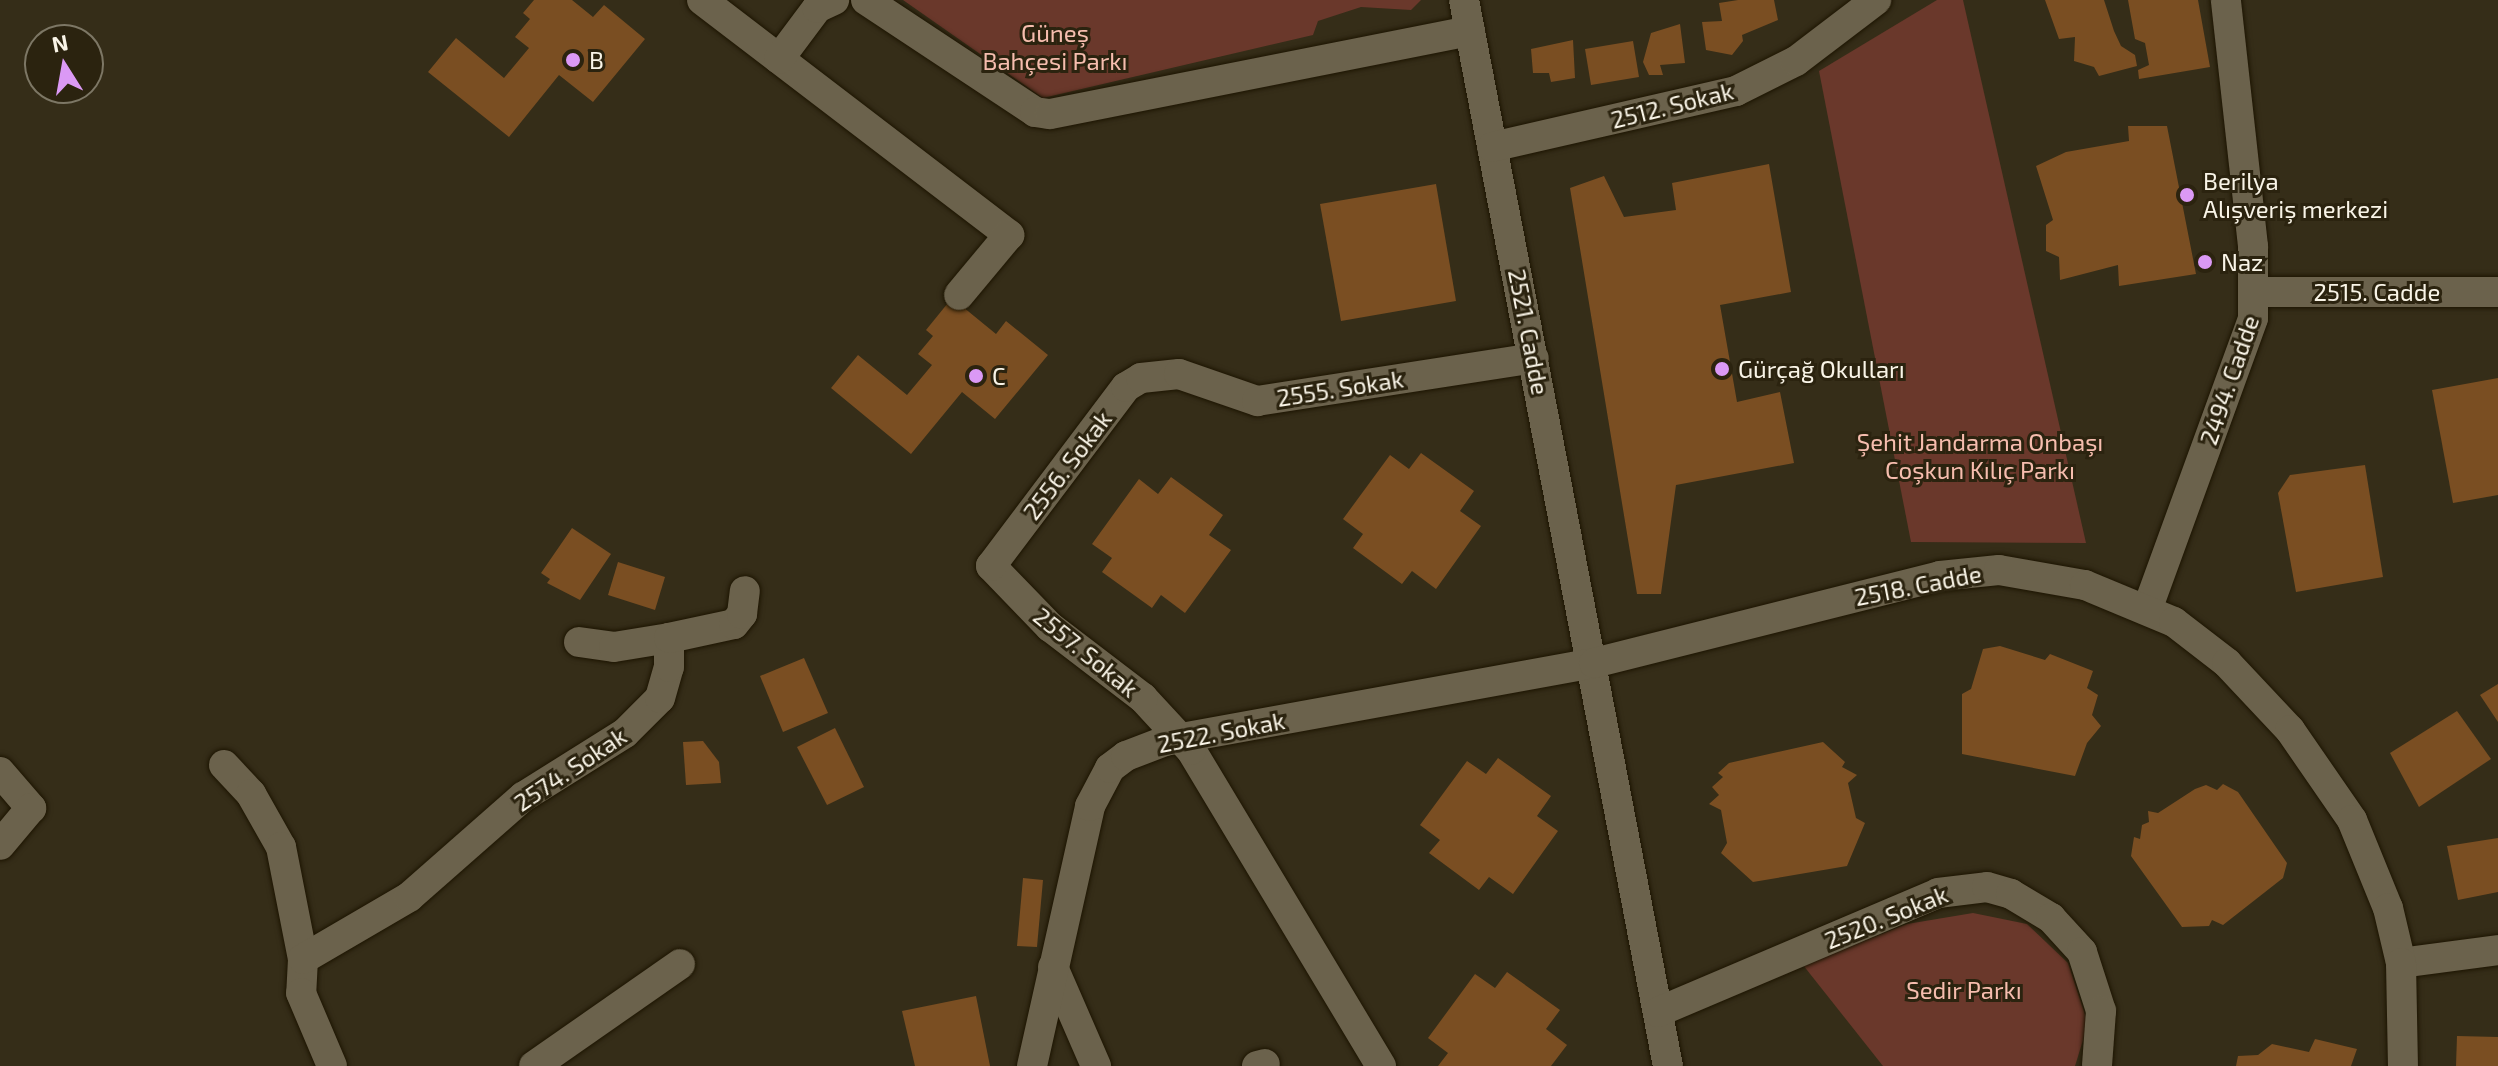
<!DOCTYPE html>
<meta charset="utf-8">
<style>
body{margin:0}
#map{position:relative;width:2498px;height:1066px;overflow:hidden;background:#352d18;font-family:"Exo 2",sans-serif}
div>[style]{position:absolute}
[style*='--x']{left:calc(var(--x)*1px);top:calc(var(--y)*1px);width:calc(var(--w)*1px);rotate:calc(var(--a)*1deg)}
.green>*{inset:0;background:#6a382b}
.building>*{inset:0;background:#7a4e22}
.roads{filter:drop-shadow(0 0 2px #1d1502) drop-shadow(0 0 2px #1d1502)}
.minor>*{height:30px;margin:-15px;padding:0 15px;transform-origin:15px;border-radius:15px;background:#6b624c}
.dots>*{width:22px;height:22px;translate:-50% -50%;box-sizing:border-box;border:4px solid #2b230f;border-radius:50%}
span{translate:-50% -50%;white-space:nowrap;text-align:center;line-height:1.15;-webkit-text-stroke:6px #2b230f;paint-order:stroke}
.park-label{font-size:24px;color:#f6bdae}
.poi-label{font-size:24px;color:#f9f4e7}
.left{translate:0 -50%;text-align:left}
.street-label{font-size:24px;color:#f9f4e7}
.north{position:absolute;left:24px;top:24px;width:80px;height:80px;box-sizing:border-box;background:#2b230f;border:2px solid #7d7765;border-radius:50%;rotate:349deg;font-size:22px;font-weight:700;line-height:32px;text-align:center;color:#f9f4e7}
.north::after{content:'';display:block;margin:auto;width:28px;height:36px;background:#db99f5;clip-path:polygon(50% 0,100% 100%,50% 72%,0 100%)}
</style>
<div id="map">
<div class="green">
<i style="clip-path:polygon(903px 0,1421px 0,1411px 10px,1361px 7px,1318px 21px,1313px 35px,1043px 98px)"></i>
<i style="clip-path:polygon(1937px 0,1963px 0,2086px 543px,1911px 542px,1819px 71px)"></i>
<i style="clip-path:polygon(1973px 913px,2027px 924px,2068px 963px,2088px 1024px,2075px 1066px,1883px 1066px,1803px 965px,1907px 924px)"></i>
</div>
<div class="building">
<i style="clip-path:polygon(534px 0,572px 0,593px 17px,604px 5px,645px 39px,593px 102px,559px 75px,509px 137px,428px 72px,456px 38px,504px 78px,529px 48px,515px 37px,530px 19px,523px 13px)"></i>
<i style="clip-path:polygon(1738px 0,1774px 0,1778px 20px,1742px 35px,1743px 41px,1732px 55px,1706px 50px,1702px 22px,1722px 21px,1719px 3px)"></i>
<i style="clip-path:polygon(2045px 0,2104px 0,2114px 31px,2121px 46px,2135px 55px,2137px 66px,2099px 76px,2094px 67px,2074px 61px,2075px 37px,2059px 39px)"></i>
<i style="clip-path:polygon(2128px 0,2198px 0,2210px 67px,2139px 79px,2138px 70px,2149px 65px,2145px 43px,2135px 39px)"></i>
<i style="clip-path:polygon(1680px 24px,1685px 63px,1660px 65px,1663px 75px,1649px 75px,1643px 62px,1651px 33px)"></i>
<i style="clip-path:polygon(1573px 40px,1575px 78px,1551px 82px,1549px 73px,1533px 73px,1531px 49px)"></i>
<i style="clip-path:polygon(1633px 41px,1639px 77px,1591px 85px,1585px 49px)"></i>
<i style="clip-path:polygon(2128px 126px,2167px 126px,2196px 274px,2119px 286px,2118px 265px,2060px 280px,2059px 257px,2046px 251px,2046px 225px,2053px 220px,2036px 166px,2066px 152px,2129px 141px)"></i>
<i style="clip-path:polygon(1769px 164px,1791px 292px,1720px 305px,1737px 402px,1780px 392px,1794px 463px,1676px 485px,1661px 594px,1637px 594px,1570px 188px,1604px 176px,1624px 217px,1676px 210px,1672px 183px)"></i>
<i style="clip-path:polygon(1436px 184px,1456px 301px,1341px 321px,1320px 204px)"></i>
<i style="clip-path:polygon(952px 298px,996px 334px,1006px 321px,1048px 355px,995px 419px,962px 392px,911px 454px,831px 388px,858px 355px,907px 395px,932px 365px,918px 354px,933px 336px,926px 330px)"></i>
<i style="clip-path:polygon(2498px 378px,2498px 495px,2453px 503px,2432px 390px)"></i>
<i style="clip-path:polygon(1421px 453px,1474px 491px,1460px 511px,1481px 526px,1436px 589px,1412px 571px,1402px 584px,1353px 548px,1363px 534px,1343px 519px,1390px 455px,1409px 469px)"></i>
<i style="clip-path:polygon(2365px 465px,2383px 577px,2296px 592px,2278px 493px,2290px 475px)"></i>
<i style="clip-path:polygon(1171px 477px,1223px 515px,1209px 535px,1231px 550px,1185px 613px,1161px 595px,1152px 608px,1102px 572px,1112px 558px,1092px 544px,1139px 479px,1158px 494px)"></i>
<i style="clip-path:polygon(572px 528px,611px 554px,580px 600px,547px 583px,550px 579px,541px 573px)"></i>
<i style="clip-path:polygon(618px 562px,665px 577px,655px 610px,608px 595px)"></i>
<i style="clip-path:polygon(2000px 646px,2045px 660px,2050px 654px,2093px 671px,2087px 688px,2098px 695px,2092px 715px,2101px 726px,2087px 743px,2075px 776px,1962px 754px,1962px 694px,1971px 689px,1983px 649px)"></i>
<i style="clip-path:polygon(804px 658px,828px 713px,783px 732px,760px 676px)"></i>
<i style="clip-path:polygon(2498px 684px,2498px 722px,2480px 695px)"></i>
<i style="clip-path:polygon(2457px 711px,2491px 759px,2419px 807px,2390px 753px)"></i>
<i style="clip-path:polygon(835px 728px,864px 787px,827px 805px,797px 747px)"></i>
<i style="clip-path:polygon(703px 741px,719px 762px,721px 783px,686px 785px,683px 742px)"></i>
<i style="clip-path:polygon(1823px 742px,1845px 762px,1842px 767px,1857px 775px,1848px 783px,1856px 818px,1865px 823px,1847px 866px,1753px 882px,1721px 853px,1727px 843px,1721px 810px,1709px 804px,1719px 795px,1712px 787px,1723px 777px,1718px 773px,1729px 763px)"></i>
<i style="clip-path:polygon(1498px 758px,1551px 796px,1537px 816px,1558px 831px,1513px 894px,1489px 877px,1479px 890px,1429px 853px,1440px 840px,1420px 825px,1467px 761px,1486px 774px)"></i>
<i style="clip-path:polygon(2223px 784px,2238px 792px,2287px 863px,2283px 878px,2223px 925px,2212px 920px,2209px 926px,2182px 927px,2131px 856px,2134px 837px,2140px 839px,2142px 825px,2149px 822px,2148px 811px,2158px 813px,2195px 789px,2206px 785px,2217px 790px)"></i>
<i style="clip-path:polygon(2498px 838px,2498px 892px,2458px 900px,2447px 846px)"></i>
<i style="clip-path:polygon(1023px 878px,1043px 880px,1037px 947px,1017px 946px)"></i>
<i style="clip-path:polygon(1507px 972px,1560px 1010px,1546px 1029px,1567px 1045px,1551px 1066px,1438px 1066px,1448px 1053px,1428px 1038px,1475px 974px,1495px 988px)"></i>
<i style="clip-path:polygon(976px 996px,990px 1066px,915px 1066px,902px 1011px)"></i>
<i style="clip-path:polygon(2457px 1036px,2498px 1037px,2498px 1066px,2456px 1066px)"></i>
<i style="clip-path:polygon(2315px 1039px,2357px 1049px,2351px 1066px,2236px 1066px,2238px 1056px,2258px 1055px,2272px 1044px,2309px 1052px)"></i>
</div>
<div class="roads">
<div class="minor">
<i style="--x:702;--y:0;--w:387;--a:37.4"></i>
<i style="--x:1009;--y:235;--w:78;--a:129.8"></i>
<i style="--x:866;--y:0;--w:203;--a:33.5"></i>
<i style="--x:1035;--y:112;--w:15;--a:8"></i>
<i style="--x:1050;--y:114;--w:428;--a:-11.2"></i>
<i style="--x:1464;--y:0;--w:1085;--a:79.17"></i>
<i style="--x:779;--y:59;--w:64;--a:-53.3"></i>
<i style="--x:817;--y:8;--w:19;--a:-25"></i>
<i style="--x:1492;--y:147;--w:250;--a:-12.9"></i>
<i style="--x:1736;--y:91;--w:67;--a:-26.6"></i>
<i style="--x:1796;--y:61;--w:101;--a:-37.3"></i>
<i style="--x:2255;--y:292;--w:243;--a:0"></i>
<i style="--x:2148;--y:607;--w:307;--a:-70"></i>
<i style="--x:2253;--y:318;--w:72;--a:-90"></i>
<i style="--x:2253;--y:246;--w:247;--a:-96.3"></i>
<i style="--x:579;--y:642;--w:35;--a:8"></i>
<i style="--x:614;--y:647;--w:56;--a:-9.3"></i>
<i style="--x:224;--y:765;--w:40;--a:47"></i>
<i style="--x:251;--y:794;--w:61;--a:60.5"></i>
<i style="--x:281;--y:847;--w:114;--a:78.9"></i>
<i style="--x:303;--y:959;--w:34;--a:93"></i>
<i style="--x:301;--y:993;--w:79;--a:67"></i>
<i style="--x:0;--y:772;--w:48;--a:49.3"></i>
<i style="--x:31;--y:808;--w:48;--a:130"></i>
<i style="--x:303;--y:959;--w:123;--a:-30.3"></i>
<i style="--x:409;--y:897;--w:152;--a:-41.3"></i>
<i style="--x:523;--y:797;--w:120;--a:-32.1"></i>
<i style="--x:625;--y:733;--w:49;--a:-45"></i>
<i style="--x:660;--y:698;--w:32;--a:-74"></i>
<i style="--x:669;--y:667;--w:29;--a:-90"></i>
<i style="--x:669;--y:638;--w:66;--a:-12.2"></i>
<i style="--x:734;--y:624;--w:13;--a:-51"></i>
<i style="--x:742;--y:614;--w:23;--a:-83"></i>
<i style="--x:2401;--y:963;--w:98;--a:-7.6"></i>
<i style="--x:1053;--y:967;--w:108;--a:66.5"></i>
<i style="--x:1658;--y:1012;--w:304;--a:-23"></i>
<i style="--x:1938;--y:893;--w:49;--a:-7"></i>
<i style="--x:1987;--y:887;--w:25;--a:16"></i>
<i style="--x:2011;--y:894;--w:47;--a:31"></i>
<i style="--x:2051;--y:918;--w:46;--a:47.6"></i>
<i style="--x:2082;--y:952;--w:62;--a:72.1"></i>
<i style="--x:2101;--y:1011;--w:55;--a:94.2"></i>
<i style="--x:534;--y:1066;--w:178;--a:-34.9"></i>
<i style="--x:1032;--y:1066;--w:266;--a:-77.4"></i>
<i style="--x:1090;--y:806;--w:43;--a:-62.2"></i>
<i style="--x:1110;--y:768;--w:20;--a:-37"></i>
<i style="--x:1126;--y:756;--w:42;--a:-21"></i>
<i style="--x:1165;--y:741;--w:436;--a:-10.3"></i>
<i style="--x:1594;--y:663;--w:357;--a:-14.1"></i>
<i style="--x:1940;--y:576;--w:59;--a:-5.8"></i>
<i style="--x:1999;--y:570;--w:87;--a:9.9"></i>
<i style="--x:2085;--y:585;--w:96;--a:22.6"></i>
<i style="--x:2174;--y:622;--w:67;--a:37.7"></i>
<i style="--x:2227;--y:663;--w:92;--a:46.8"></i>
<i style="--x:2290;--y:730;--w:109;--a:55.4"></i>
<i style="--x:2352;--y:820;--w:95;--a:67.8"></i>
<i style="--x:2388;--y:908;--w:57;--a:76.7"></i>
<i style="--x:2401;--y:963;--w:103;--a:88.9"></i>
<i style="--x:1257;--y:1066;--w:8;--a:-14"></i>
<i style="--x:1381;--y:1066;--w:369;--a:-121"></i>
<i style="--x:1191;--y:750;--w:71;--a:-132.7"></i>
<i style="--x:1143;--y:698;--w:117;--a:-142.6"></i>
<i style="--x:1050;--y:627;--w:85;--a:-134"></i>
<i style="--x:991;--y:566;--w:224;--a:-53"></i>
<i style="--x:1126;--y:387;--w:17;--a:-31"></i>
<i style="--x:1141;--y:378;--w:38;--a:-6"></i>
<i style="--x:1179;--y:374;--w:83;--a:19.1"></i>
<i style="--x:1257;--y:401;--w:280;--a:-8.8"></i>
</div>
</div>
<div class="dots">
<i style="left:573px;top:60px;background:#db99f5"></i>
<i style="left:2187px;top:195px;background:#db99f5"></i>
<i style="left:2205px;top:262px;background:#db99f5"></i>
<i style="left:1722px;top:369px;background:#db99f5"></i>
<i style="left:976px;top:376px;background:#db99f5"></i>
</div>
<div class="park-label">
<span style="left:1055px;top:47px">Güneş<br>Bahçesi Parkı</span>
<span style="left:1980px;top:456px">Şehit Jandarma Onbaşı<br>Coşkun Kılıç Parkı</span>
<span style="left:1964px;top:990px">Sedir Parkı</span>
</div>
<div class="poi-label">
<span class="left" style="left:589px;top:60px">B</span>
<span class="left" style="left:2203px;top:195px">Berilya<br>Alışveriş merkezi</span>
<span class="left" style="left:2221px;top:262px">Naz</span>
<span class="left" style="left:1738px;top:369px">Gürçağ Okulları</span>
<span class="left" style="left:992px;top:376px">C</span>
</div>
<div class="street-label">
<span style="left:1672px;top:105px;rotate:-14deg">2512. Sokak</span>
<span style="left:2377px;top:292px">2515. Cadde</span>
<span style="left:1529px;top:332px;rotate:79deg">2521. Cadde</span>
<span style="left:2229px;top:380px;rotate:-71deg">2494. Cadde</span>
<span style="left:1340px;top:388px;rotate:-9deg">2555. Sokak</span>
<span style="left:1067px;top:465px;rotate:-53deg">2556. Sokak</span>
<span style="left:1918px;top:585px;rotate:-11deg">2518. Cadde</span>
<span style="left:1086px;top:652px;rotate:39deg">2557. Sokak</span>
<span style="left:1221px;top:732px;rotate:-11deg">2522. Sokak</span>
<span style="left:570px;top:769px;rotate:-34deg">2574. Sokak</span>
<span style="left:1886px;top:917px;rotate:-22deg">2520. Sokak</span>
</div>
<div class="north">N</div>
</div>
